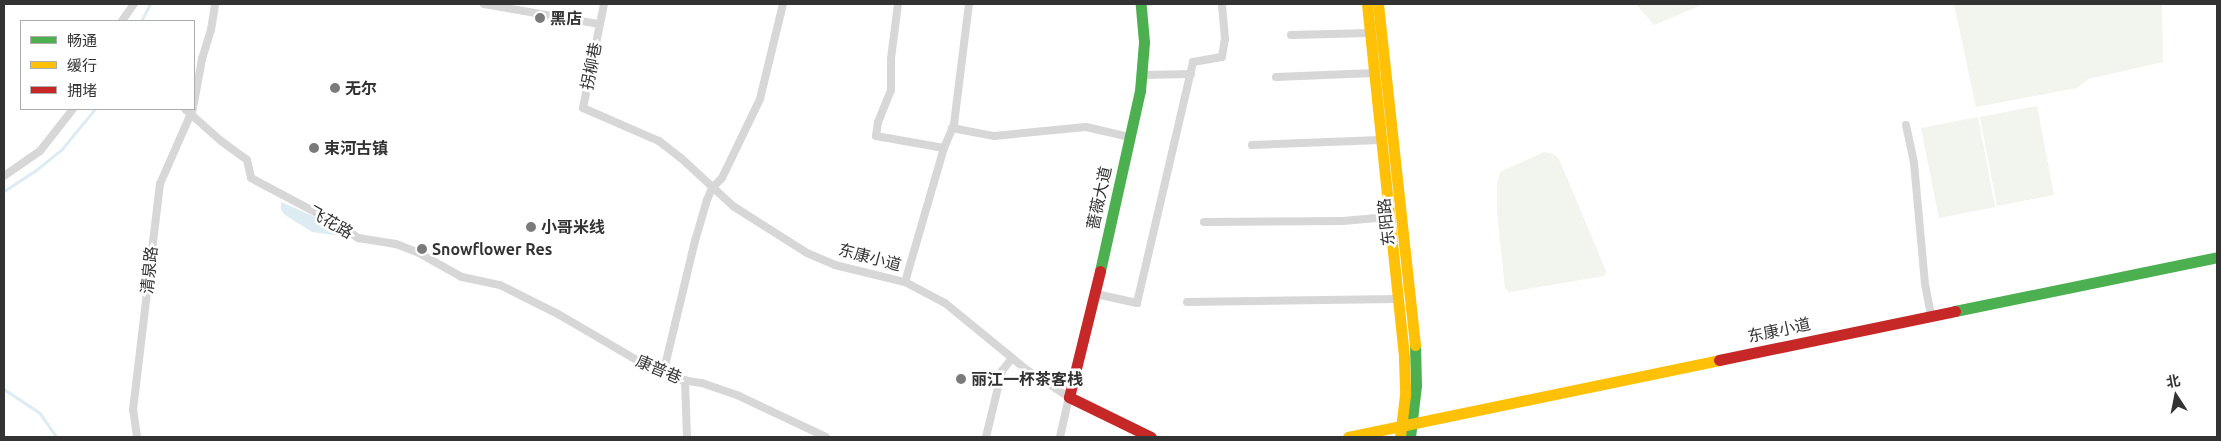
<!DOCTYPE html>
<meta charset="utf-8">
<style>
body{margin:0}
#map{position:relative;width:2221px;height:441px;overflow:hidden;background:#fff;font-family:Ubuntu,"Noto Sans SC",sans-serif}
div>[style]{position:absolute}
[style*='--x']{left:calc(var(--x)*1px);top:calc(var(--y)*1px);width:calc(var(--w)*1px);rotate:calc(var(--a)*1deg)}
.green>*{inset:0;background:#f1f5ed}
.water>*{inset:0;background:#ddebf3}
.stream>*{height:2.5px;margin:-1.25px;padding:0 1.25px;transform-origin:1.25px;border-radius:1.25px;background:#ddebf3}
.street>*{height:8px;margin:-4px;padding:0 4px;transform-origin:4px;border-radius:4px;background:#d7d7d7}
.fast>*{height:11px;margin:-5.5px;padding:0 5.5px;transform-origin:5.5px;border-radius:5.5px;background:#4caf50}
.slow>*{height:11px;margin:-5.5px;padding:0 5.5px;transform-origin:5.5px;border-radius:5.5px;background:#ffc107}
.jam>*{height:11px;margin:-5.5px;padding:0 5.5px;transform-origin:5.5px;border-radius:5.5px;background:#c62828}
.dots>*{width:14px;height:14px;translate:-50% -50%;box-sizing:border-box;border:2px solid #fff;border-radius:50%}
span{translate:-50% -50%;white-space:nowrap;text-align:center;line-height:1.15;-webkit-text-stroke:5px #fff;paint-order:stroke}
.poi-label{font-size:16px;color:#333;font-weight:700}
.left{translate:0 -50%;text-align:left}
.street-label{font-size:16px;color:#333}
.frame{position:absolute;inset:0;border:5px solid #333;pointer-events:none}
.legend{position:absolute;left:20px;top:20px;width:175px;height:90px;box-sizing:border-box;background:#fff;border:1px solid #adadad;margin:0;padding:6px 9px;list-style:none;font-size:15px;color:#333}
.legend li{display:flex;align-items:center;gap:10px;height:25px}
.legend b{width:25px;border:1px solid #adadad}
.north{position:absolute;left:2151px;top:371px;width:50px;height:50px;-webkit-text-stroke:4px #fff;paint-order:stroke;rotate:349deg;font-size:14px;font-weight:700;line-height:20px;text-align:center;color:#333}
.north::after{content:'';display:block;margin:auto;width:18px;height:22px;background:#333;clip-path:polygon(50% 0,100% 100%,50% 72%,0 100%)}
</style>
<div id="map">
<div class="green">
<i style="clip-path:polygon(1636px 4px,1704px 4px,1654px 25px)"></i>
<i style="clip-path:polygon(1954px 4px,2162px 4px,2163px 62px,2088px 79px,2077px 88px,1976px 107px)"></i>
<i style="clip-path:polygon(2037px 106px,2054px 195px,1997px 206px,1980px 117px)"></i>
<i style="clip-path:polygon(1978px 117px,1995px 207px,1939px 218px,1921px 128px)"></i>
<i style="clip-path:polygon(1544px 152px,1553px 154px,1559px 159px,1606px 271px,1604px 276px,1509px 292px,1505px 288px,1497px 213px,1497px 184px,1500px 172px)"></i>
</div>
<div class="water">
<i style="clip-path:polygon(281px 202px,343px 229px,341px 234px,334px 235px,312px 232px,285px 215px,281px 210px)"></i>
</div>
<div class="stream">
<i style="--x:141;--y:21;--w:19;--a:-62"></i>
<i style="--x:4;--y:191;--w:37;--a:-33"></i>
<i style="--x:35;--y:171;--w:35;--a:-39"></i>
<i style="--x:62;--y:149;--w:52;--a:-50.5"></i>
<i style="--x:4;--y:389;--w:43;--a:33.7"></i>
<i style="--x:40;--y:413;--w:29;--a:55"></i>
</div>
<div class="street">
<i style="--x:484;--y:4;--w:117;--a:9.9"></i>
<i style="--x:604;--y:4;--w:106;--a:101.4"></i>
<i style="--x:583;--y:108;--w:83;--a:23.5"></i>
<i style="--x:659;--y:141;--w:28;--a:38"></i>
<i style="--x:681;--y:158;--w:71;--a:42.7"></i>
<i style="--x:733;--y:206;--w:88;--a:32.4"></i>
<i style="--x:807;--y:253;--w:30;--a:23"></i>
<i style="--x:835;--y:265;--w:72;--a:13.7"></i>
<i style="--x:905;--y:282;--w:45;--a:27.7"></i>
<i style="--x:945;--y:303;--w:106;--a:39.3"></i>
<i style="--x:1027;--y:370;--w:50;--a:32.7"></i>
<i style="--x:1069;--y:397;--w:41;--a:102.7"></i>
<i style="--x:898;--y:4;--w:55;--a:97.3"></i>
<i style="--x:891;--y:59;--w:31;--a:90"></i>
<i style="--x:891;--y:90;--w:35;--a:112"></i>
<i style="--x:878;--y:122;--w:14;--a:98"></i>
<i style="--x:876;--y:136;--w:69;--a:10"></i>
<i style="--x:122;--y:21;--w:21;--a:-55"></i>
<i style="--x:1291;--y:35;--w:79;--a:-1.5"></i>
<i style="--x:1143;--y:75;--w:48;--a:-1.2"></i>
<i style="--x:1276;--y:77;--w:98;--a:-2.3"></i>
<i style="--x:194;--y:103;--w:45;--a:-79.7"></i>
<i style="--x:202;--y:59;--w:30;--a:-73"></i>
<i style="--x:211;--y:30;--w:26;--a:-81"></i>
<i style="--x:185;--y:109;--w:48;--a:41.6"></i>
<i style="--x:221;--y:141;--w:32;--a:36"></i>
<i style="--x:247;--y:160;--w:18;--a:77"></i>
<i style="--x:251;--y:178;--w:104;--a:28"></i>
<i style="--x:343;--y:227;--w:19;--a:36"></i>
<i style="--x:358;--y:238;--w:38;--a:9"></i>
<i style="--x:396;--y:244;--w:25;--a:21"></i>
<i style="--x:419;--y:253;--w:49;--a:29.2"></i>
<i style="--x:462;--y:277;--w:39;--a:12"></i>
<i style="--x:500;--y:285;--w:65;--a:26.6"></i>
<i style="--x:558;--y:314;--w:103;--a:30.3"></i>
<i style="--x:647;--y:366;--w:38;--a:22"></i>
<i style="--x:682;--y:380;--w:20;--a:9"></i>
<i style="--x:702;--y:383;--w:39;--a:19"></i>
<i style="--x:739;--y:396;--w:96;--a:25.2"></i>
<i style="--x:1906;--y:125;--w:39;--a:78"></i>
<i style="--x:1914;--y:163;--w:121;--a:84.8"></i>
<i style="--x:1925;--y:284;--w:33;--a:79"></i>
<i style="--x:952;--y:128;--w:43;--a:10.8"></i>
<i style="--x:994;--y:136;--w:92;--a:-5.6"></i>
<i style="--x:1086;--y:127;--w:44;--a:13.1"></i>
<i style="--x:1252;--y:145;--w:128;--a:-2.2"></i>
<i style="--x:4;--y:176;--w:44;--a:-34.8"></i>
<i style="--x:40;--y:151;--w:53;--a:-51.8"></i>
<i style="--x:1204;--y:222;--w:139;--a:-0.4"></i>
<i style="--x:1343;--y:221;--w:45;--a:-5.1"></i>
<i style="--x:905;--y:282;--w:140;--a:-73.8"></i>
<i style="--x:944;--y:148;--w:26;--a:-67"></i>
<i style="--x:954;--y:124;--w:121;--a:-82.9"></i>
<i style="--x:1096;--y:294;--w:42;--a:12.4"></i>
<i style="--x:1137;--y:303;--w:247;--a:-76.9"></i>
<i style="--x:1193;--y:62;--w:29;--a:-10"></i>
<i style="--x:1222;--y:57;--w:18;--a:-81"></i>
<i style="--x:1225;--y:39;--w:35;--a:-95"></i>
<i style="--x:1187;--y:302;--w:209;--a:-0.8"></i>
<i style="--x:663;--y:374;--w:137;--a:-76.5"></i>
<i style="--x:695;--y:241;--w:43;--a:-73.7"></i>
<i style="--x:707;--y:200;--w:13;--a:-67"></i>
<i style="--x:712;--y:188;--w:14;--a:-45"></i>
<i style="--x:722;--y:178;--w:88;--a:-64.3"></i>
<i style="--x:760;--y:99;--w:98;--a:-76.4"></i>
<i style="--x:685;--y:380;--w:57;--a:88"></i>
<i style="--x:137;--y:437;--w:27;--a:-98"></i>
<i style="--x:133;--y:410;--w:228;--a:-83.2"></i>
<i style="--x:160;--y:184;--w:82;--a:-66.3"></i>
<i style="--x:986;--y:437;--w:68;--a:-76.4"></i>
<i style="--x:1002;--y:371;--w:16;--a:-52"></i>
</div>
<div class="fast">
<i style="--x:1100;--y:271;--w:184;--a:-77.5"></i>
<i style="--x:1140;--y:91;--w:49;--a:-85.3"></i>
<i style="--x:1144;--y:42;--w:38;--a:-95"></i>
<i style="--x:1955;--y:311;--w:268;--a:-11.6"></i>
<i style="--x:1410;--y:437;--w:52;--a:-83.4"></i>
<i style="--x:1416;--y:385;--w:40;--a:-91.4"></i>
</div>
<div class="slow">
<i style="--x:1367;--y:4;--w:357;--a:84"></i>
<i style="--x:1404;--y:359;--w:36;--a:88"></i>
<i style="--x:1405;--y:395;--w:42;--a:96.8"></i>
<i style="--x:1378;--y:4;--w:343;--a:83.8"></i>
<i style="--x:1348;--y:437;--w:379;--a:-11.7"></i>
</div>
<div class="jam">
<i style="--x:1100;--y:271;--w:130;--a:103.8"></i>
<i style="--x:1069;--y:397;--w:91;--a:26"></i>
<i style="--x:1719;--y:360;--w:241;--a:-11.7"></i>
</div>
<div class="dots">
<i style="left:540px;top:18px;background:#7a7a7a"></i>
<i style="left:335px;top:88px;background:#7a7a7a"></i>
<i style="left:314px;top:148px;background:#7a7a7a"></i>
<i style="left:531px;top:227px;background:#7a7a7a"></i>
<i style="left:422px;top:249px;background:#7a7a7a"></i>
<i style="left:961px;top:379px;background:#7a7a7a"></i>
</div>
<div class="poi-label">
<span class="left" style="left:550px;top:18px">黑店</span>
<span class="left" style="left:345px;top:88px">无尔</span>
<span class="left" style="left:324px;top:148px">束河古镇</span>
<span class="left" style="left:541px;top:227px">小哥米线</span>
<span class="left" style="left:432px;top:249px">Snowflower Res</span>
<span class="left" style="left:971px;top:379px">丽江一杯茶客栈</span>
</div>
<div class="street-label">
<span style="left:591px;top:66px;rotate:-79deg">拐柳巷</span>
<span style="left:1099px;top:198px;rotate:-78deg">蔷薇大道</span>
<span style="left:331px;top:222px;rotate:30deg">飞花路</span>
<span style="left:1386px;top:222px;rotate:-96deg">东阳路</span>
<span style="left:870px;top:257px;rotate:15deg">东康小道</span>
<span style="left:149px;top:270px;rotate:-84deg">清泉路</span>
<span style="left:1779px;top:330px;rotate:-12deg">东康小道</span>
<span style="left:659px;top:369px;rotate:23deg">康普巷</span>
</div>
<div class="frame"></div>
<ul class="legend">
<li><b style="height:6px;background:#4caf50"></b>畅通</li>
<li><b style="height:6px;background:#ffc107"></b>缓行</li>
<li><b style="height:6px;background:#c62828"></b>拥堵</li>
</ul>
<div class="north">北</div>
</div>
